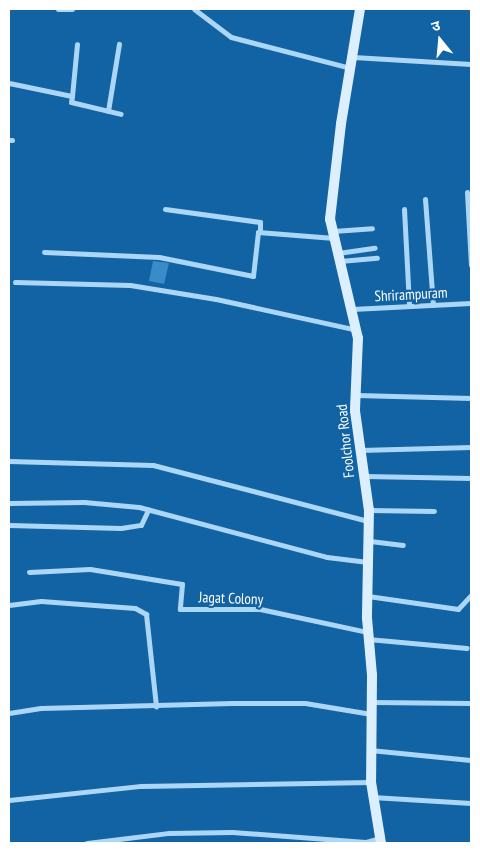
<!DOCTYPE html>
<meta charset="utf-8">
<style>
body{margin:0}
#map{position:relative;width:480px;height:852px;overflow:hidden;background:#1163a3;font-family:"PT Sans Narrow","Noto Sans Devanagari",sans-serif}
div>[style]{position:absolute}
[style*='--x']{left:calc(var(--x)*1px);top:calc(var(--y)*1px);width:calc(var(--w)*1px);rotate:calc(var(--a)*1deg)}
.building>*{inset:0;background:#3a8cc9}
.street>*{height:5px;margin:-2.5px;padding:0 2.5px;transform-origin:2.5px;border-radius:2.5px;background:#abd6f6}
.secondary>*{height:10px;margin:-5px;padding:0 5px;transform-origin:5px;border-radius:5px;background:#dceffe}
span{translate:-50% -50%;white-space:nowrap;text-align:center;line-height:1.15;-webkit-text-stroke:4.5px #1163a3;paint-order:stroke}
.street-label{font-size:15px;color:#fff}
.frame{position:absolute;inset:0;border:10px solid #fff;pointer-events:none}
.north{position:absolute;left:415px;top:15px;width:50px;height:50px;-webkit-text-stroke:4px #1163a3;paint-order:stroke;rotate:343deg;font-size:14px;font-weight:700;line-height:20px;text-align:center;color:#fff}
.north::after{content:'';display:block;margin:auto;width:18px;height:22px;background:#fff;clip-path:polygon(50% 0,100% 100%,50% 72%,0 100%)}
</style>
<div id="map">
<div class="building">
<i style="clip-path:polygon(153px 261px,169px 263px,164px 284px,149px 281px)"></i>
</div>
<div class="street">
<i style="--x:58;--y:9;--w:14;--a:0"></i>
<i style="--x:194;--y:9;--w:46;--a:37.1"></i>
<i style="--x:231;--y:37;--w:124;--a:14.5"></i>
<i style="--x:353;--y:57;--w:118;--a:3.4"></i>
<i style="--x:9;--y:83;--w:64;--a:11.7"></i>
<i style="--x:72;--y:96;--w:6;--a:99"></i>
<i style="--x:71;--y:102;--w:51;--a:13.5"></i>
<i style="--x:72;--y:96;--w:52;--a:-84.5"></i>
<i style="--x:108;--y:111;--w:68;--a:-80.7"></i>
<i style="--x:9;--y:140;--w:3;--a:0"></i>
<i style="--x:467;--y:192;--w:73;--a:86.9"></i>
<i style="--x:425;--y:199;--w:106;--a:85.7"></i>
<i style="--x:165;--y:209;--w:96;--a:7.8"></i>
<i style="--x:260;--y:222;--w:10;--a:90"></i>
<i style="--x:404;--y:209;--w:97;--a:87"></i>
<i style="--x:333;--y:231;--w:39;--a:-4"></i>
<i style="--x:44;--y:252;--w:115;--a:2.5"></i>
<i style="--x:159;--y:257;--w:96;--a:11.4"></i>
<i style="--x:253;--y:276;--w:44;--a:-83.5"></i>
<i style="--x:258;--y:232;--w:76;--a:4.5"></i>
<i style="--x:338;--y:253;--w:37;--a:-8"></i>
<i style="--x:340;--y:261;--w:37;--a:-5"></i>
<i style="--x:15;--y:282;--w:115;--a:1.5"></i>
<i style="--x:130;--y:285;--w:87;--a:9.2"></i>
<i style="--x:216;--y:299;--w:144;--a:12.4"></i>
<i style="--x:352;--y:309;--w:119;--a:-2.9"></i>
<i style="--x:356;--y:395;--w:115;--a:1.5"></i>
<i style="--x:360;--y:450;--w:111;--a:-1.5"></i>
<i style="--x:9;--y:461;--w:144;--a:1.6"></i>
<i style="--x:153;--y:465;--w:222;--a:14.6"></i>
<i style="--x:364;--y:476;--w:107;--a:1.1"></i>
<i style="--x:9;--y:503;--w:75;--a:-0.8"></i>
<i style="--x:84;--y:502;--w:55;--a:5.2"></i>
<i style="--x:139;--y:507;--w:195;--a:14.9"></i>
<i style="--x:327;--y:557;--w:41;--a:7"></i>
<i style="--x:369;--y:510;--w:65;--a:0.9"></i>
<i style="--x:9;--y:525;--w:112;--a:1.5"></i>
<i style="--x:121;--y:528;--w:20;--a:-9"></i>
<i style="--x:141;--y:525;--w:17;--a:-65"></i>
<i style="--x:370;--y:541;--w:33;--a:7"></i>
<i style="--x:29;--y:572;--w:61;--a:-2.8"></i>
<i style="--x:90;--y:569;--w:93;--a:9.3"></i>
<i style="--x:182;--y:584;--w:25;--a:95"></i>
<i style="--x:180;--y:609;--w:80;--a:0"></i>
<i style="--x:260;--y:609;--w:109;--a:12.1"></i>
<i style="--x:368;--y:596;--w:91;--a:8.2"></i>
<i style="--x:458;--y:609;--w:19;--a:-47"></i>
<i style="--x:9;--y:605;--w:32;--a:-7"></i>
<i style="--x:41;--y:601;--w:94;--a:4.3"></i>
<i style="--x:135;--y:608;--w:13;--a:29"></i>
<i style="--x:146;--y:614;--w:93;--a:83.8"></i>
<i style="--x:368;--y:639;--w:99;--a:5.2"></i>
<i style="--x:372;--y:702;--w:99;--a:0.6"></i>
<i style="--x:9;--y:713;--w:32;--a:-9"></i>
<i style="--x:41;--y:708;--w:191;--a:-1.5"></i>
<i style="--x:232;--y:703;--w:73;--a:0"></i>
<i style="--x:305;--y:703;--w:67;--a:9.5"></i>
<i style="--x:370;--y:750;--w:101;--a:5.7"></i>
<i style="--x:372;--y:797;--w:99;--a:3.5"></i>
<i style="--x:9;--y:800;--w:133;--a:-6.1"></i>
<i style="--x:141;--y:786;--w:230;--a:-1"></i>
<i style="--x:87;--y:843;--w:83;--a:-7"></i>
<i style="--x:169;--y:833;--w:63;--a:-0.9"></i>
<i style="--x:232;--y:832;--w:134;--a:4.3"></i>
<i style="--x:366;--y:842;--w:15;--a:-16"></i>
</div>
<div class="secondary">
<i style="--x:360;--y:9;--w:117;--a:99.4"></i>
<i style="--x:341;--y:124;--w:96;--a:96.6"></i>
<i style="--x:330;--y:219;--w:122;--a:76.8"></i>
<i style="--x:358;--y:338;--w:73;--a:92.4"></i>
<i style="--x:355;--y:411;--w:100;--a:82"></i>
<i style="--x:369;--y:510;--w:108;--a:91.1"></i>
<i style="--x:367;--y:618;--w:57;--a:85"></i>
<i style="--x:372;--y:675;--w:107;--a:90.5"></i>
<i style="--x:371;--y:782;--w:62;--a:80.7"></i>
</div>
<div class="street-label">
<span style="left:411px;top:294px;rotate:-3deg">Shrirampuram</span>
<span style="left:345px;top:441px;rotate:-96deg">Foolchor Road</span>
<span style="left:231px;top:598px;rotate:2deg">Jagat Colony</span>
</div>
<div class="frame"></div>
<div class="north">उ</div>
</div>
